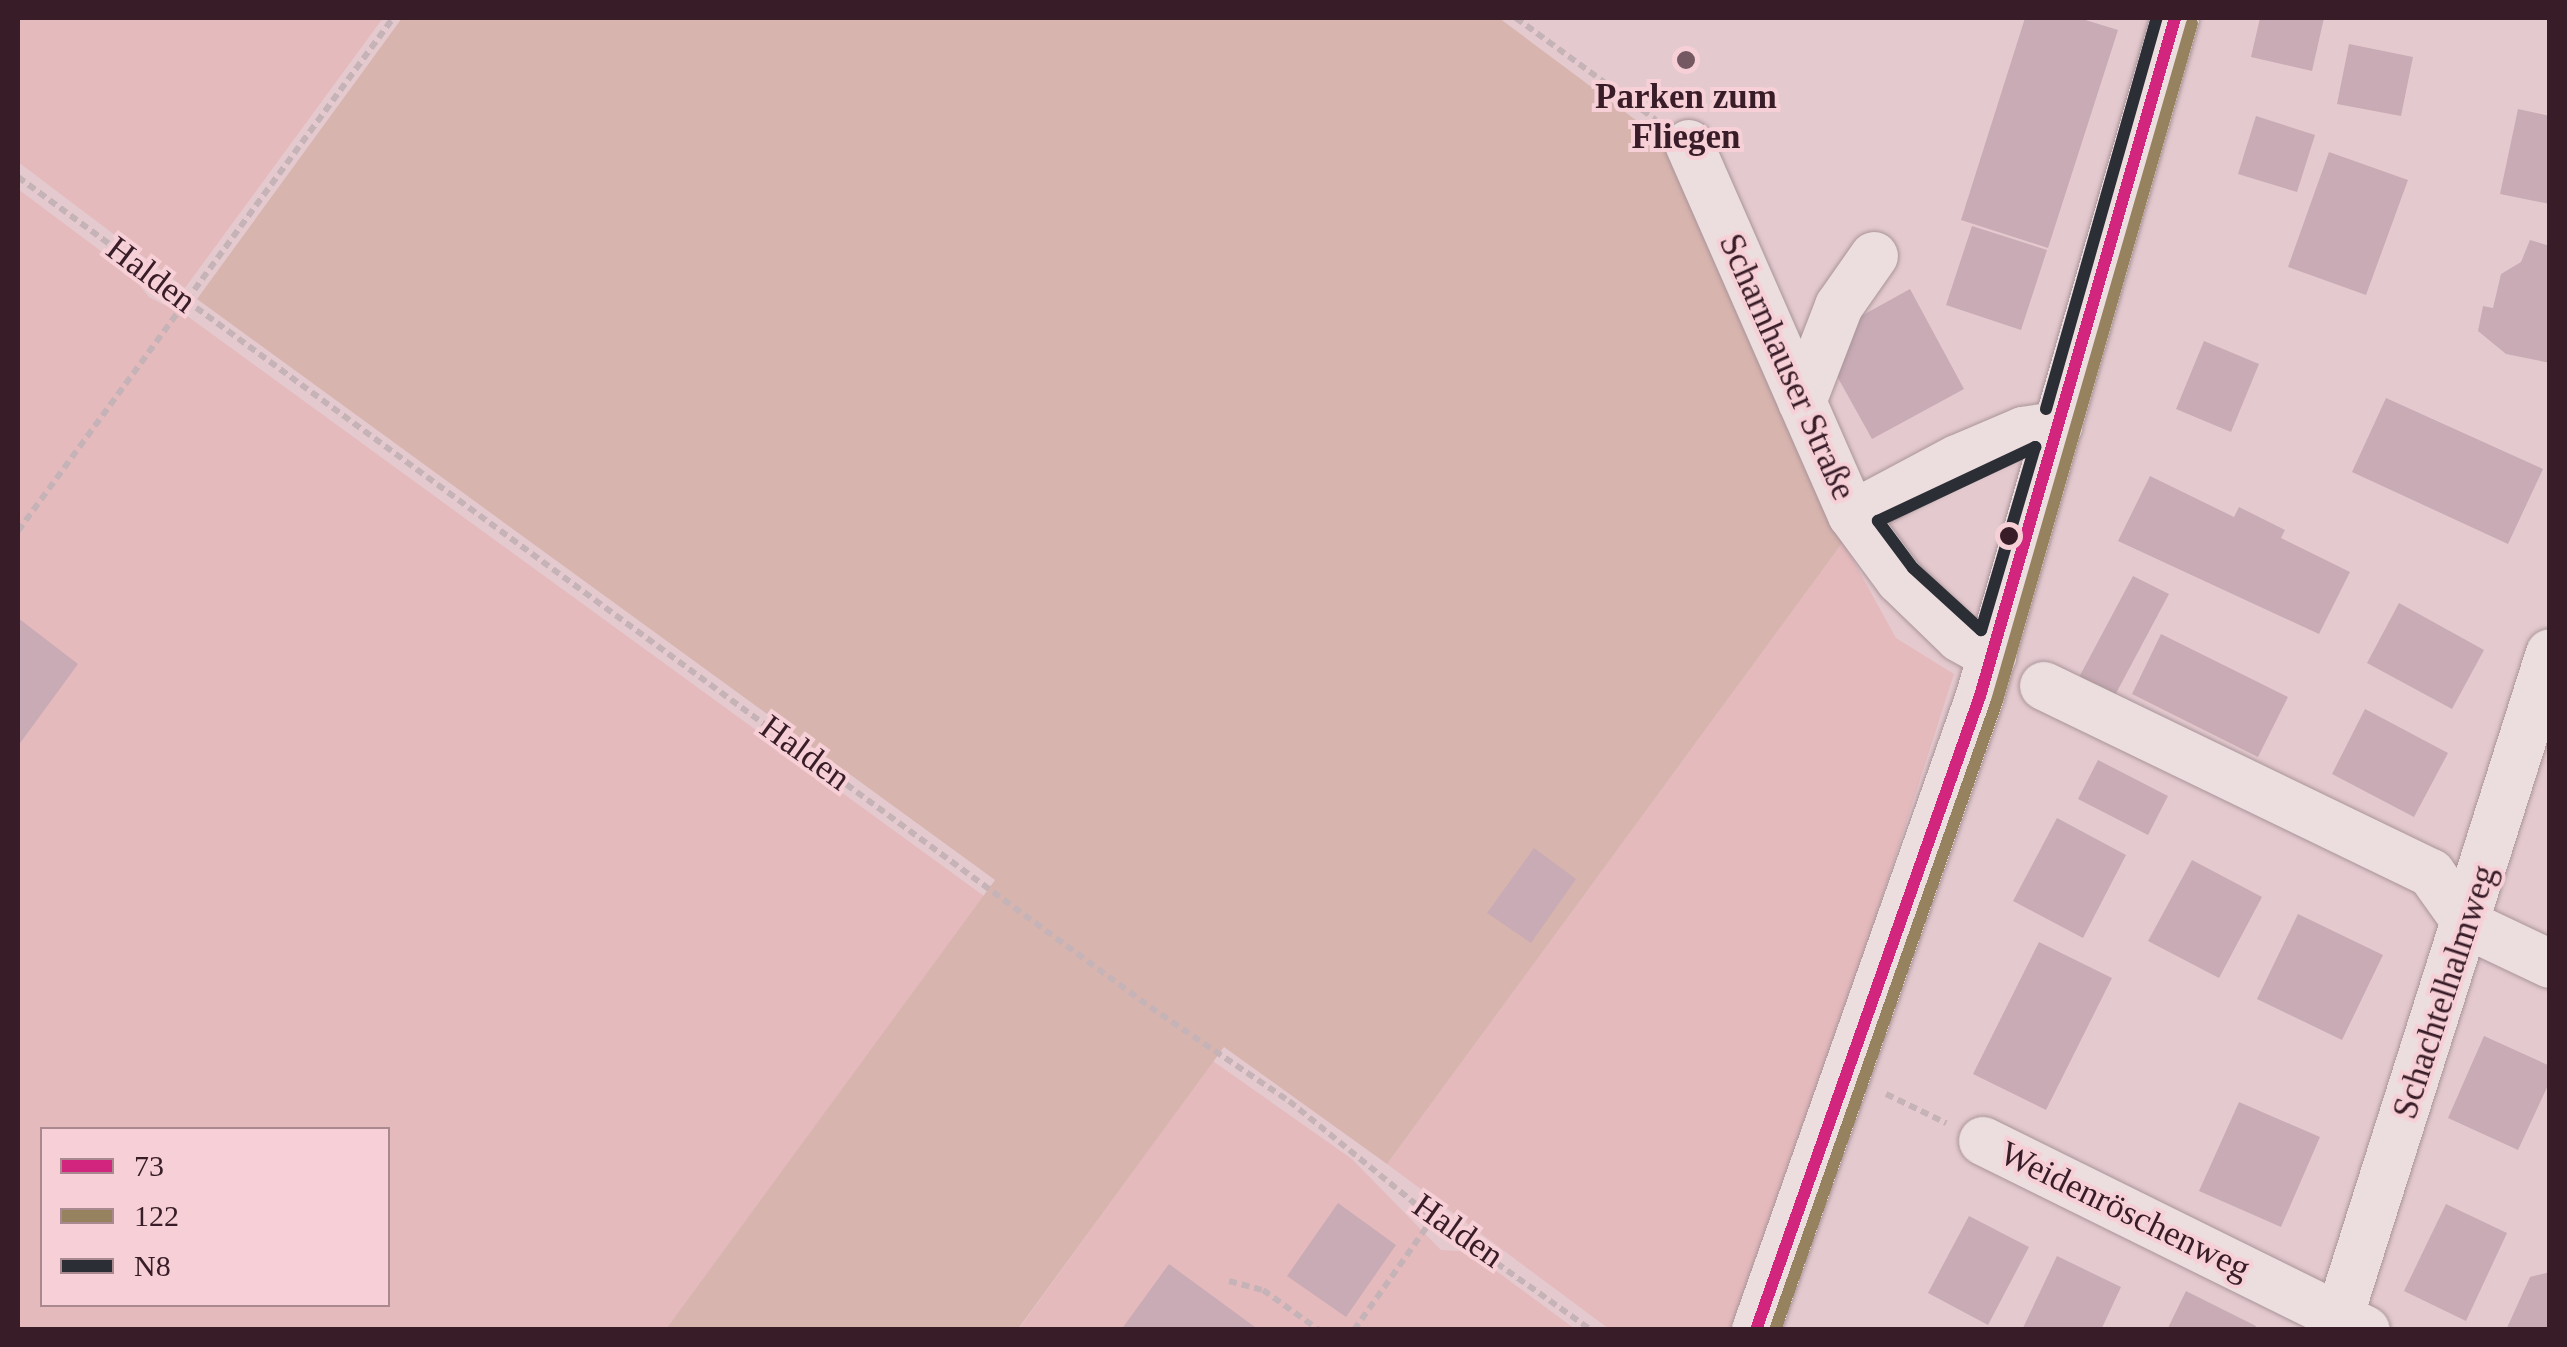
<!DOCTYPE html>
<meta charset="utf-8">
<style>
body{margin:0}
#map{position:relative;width:2567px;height:1347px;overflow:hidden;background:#e4cacf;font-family:Georgia,serif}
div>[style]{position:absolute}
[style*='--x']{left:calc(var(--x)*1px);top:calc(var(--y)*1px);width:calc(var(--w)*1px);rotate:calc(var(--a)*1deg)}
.farmland>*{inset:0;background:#e5babd}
.green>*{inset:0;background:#d8b4ae}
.building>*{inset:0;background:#c8abb5}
.path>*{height:6px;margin-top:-3px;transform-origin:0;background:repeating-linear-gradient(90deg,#c5b3b7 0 8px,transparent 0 13px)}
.roads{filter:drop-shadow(0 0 2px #a99499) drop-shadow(0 0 2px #a99499)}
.minor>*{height:48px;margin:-24px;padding:0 24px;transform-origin:24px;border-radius:24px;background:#ecdddf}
.bus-1>*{height:12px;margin:-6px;padding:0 6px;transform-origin:6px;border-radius:6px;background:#d1257e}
.bus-2>*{height:12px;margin:-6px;padding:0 6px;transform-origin:6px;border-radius:6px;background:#96825e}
.bus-3>*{height:12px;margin:-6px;padding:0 6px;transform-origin:6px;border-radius:6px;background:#2c2e35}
.dots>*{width:28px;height:28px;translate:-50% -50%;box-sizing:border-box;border:5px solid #f6d0d6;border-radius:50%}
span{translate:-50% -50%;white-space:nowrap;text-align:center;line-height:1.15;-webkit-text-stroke:8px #f6d0d6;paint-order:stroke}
.poi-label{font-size:35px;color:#381c27;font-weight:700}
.street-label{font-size:35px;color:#381c27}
.frame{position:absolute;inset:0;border:20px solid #381c27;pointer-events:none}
.legend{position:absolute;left:40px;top:1127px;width:350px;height:180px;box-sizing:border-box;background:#f6d0d6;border:2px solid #aa8890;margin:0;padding:12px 18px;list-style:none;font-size:30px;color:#381c27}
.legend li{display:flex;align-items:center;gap:20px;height:50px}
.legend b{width:50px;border:2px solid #aa8890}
</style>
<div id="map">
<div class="farmland">
<i style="clip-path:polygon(18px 18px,383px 18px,185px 288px,18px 162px)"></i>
<i style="clip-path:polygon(evenodd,18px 189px,129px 272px,149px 297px,190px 318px,984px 896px,666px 1329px,18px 1329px,18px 189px,42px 1130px,388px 1130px,388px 1304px,42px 1304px,42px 1130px)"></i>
<i style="clip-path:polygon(1843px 542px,1896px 638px,1954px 674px,1803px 1144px,1730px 1329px,1609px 1329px,1387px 1164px)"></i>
<i style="clip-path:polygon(1213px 1061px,1352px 1159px,1441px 1250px,1461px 1251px,1491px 1267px,1575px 1329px,1018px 1330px)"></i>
</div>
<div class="green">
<i style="clip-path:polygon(402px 18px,1499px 18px,1660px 138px,1843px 542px,1387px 1164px,1224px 1047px,1018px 1329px,666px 1329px,995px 880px,197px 299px)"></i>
</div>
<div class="building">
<i style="clip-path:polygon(2025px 18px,2079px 18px,2118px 30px,2048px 248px,1961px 220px)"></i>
<i style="clip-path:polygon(2260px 18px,2324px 18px,2312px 71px,2251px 57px)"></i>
<i style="clip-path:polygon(2349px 44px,2413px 57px,2401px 116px,2337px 104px)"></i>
<i style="clip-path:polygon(2518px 109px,2550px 116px,2550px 204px,2500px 194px)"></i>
<i style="clip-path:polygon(2256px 116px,2315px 135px,2297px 192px,2238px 174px)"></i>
<i style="clip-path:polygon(2329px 152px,2408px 180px,2366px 295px,2288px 267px)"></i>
<i style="clip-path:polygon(1972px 226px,2047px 250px,2021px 330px,1946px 305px)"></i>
<i style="clip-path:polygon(2530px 240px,2550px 246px,2550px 363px,2506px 354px,2478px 331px,2483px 306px,2493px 308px,2501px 274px,2521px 262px)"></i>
<i style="clip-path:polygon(1910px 289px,1964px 389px,1872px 439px,1828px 360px,1845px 325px)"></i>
<i style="clip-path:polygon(2204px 341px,2259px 364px,2231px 432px,2176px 409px)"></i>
<i style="clip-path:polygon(2386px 398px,2543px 469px,2508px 544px,2352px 472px)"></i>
<i style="clip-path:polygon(2150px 476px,2234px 517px,2239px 507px,2285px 530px,2281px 538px,2350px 572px,2319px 634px,2118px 541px)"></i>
<i style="clip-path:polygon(2133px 576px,2169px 594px,2113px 699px,2077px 681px)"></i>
<i style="clip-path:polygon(2399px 603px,2484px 650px,2452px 709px,2367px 663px)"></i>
<i style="clip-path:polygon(18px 618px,78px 664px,18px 746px)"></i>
<i style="clip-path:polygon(2161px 634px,2288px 697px,2258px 757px,2132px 694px)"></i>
<i style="clip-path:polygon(2365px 709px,2448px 753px,2414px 817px,2332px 774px)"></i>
<i style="clip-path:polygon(2098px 760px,2168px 796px,2148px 835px,2078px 799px)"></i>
<i style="clip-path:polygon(2057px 818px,2126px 855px,2083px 938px,2013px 901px)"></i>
<i style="clip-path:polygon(1534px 848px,1576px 879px,1531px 943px,1487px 913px)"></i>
<i style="clip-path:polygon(2192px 860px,2262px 897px,2219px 978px,2148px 941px)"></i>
<i style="clip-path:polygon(2298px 914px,2383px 955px,2342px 1040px,2257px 999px)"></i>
<i style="clip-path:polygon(2039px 942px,2112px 978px,2046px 1110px,1973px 1074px)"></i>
<i style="clip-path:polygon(2484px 1036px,2550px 1066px,2550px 1081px,2518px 1150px,2448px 1118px)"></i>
<i style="clip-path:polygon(2239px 1102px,2320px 1137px,2281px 1227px,2199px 1191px)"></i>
<i style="clip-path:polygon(1338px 1203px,1396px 1245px,1346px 1317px,1287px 1276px)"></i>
<i style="clip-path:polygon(2446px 1204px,2507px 1233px,2466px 1321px,2404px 1291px)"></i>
<i style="clip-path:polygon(1969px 1216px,2029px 1247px,1988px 1325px,1928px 1293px)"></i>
<i style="clip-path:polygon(2057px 1256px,2121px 1287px,2101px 1330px,2022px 1330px)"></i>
<i style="clip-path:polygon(1169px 1264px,1259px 1330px,1121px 1330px)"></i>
<i style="clip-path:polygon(2550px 1272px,2550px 1330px,2506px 1330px,2530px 1277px)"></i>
<i style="clip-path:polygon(2186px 1291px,2256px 1326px,2254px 1330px,2167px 1330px)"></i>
</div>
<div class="path">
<i style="--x:1516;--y:18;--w:173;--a:36.1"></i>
<i style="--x:18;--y:177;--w:1404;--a:36.25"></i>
<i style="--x:1150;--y:1007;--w:168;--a:34.1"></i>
<i style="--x:1289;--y:1101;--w:186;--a:39.1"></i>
<i style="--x:1433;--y:1218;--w:194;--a:35.3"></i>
<i style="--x:18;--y:531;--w:635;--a:-53.83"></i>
<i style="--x:1886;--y:1094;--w:67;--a:25.8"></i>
<i style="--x:1229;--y:1281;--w:35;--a:15"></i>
<i style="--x:1263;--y:1290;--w:69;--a:35.5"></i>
<i style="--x:1354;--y:1330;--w:137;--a:-54.8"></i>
</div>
<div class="roads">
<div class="minor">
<i style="--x:1689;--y:144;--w:405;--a:66.3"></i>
<i style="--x:1852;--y:515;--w:81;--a:53.6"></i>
<i style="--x:1900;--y:580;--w:83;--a:44"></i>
<i style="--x:1960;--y:638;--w:37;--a:29"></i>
<i style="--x:1802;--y:402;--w:103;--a:-68.9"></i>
<i style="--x:1839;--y:306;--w:61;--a:-55"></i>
<i style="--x:1852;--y:515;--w:119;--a:-28.1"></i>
<i style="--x:1957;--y:459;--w:72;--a:-23"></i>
<i style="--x:2023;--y:431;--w:36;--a:-9"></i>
<i style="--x:2044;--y:686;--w:430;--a:25.8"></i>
<i style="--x:2431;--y:873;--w:64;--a:54.6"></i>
<i style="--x:2468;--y:925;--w:91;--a:25.4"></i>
<i style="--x:1983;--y:1141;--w:427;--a:26.3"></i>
<i style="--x:1756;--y:1330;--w:672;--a:-70.54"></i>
<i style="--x:1980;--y:696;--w:705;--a:-73.95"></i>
<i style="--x:2335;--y:1330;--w:710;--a:-72.38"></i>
</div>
</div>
<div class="bus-1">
<i style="--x:1756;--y:1330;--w:672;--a:-70.54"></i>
<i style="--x:1980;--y:696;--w:705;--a:-73.95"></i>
</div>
<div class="bus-2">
<i style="--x:1775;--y:1330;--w:667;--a:-70.56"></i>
<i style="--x:1997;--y:701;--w:705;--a:-73.95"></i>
</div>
<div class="bus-3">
<i style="--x:2046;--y:409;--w:406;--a:-74.2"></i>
<i style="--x:2035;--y:447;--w:191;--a:106.4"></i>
<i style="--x:1981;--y:630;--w:92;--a:-137.6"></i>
<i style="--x:1913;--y:568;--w:59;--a:-126.7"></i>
<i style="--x:1878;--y:521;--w:174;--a:-25.2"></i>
</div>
<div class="dots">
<i style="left:1686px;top:60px;background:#745962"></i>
<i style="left:2009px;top:536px;background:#381c27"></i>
</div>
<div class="poi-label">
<span style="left:1686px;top:117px">Parken zum<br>Fliegen</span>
</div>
<div class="street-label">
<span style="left:151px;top:275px;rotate:37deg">Halden</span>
<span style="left:1787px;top:367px;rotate:66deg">Scharnhauser Straße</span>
<span style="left:805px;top:753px;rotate:36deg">Halden</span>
<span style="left:2445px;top:992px;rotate:-72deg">Schachtelhalmweg</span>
<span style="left:2125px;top:1211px;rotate:26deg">Weidenröschenweg</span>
<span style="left:1458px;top:1231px;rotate:35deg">Halden</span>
</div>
<div class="frame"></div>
<ul class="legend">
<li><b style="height:12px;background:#d1257e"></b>73</li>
<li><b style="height:12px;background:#96825e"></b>122</li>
<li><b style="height:12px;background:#2c2e35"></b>N8</li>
</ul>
</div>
